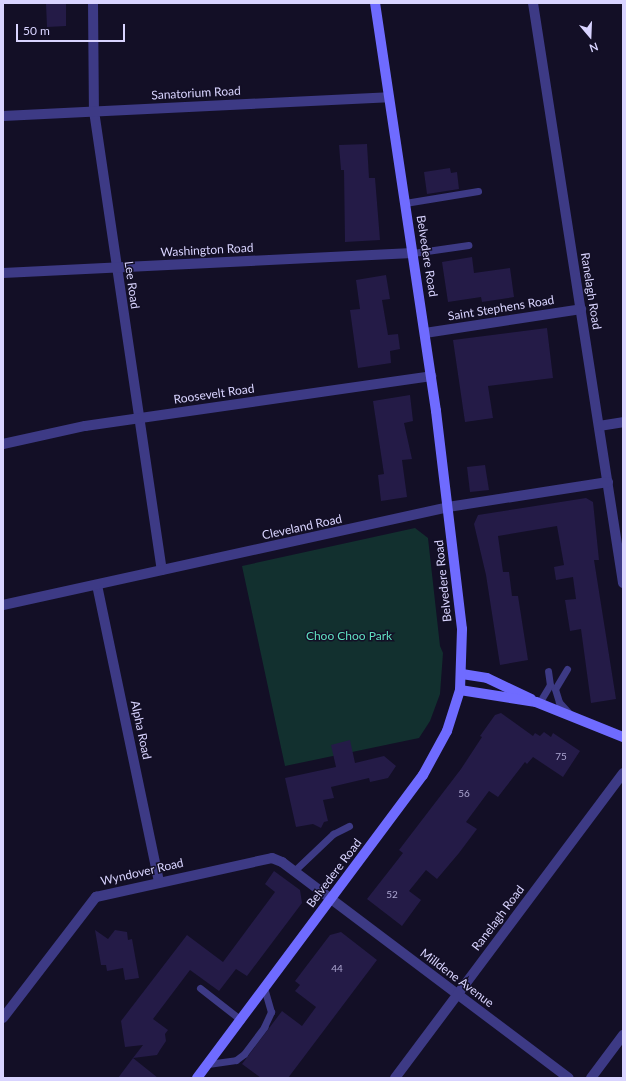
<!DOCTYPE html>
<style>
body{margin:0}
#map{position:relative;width:626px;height:1081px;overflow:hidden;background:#130f26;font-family:Lato,sans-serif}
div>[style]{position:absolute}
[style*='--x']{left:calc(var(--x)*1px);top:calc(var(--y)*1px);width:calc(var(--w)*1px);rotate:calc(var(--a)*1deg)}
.green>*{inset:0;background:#12302f}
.building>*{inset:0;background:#241b47}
.lane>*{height:7px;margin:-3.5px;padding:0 3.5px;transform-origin:3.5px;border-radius:3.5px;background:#3d3a85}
.street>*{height:10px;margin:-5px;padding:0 5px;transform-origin:5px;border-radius:5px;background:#3d3a85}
.secondary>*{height:10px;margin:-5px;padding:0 5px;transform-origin:5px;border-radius:5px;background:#6f6bff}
span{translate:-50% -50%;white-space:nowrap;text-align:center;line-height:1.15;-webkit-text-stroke:3px #130f26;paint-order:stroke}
.number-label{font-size:10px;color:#aca6d1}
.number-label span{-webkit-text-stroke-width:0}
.street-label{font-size:12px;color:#d9d4ff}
.park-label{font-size:12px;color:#5fe0c0}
.frame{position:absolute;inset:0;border:4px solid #d9d4ff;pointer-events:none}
.north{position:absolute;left:570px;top:16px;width:40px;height:40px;-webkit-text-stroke:3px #130f26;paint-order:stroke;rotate:161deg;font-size:11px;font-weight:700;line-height:16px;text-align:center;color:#d9d4ff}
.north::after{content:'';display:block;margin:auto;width:14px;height:18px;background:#d9d4ff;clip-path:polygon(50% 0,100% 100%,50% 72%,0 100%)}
.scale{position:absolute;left:16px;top:24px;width:109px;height:18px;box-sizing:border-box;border:2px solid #d9d4ff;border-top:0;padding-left:5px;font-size:12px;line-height:14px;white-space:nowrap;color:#d9d4ff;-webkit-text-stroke:3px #130f26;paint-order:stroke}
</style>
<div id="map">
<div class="green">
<i style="clip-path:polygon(415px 528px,428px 538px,440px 646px,443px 653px,440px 694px,430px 721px,419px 738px,285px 766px,242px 566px)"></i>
</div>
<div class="building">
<i style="clip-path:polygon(46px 3px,66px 3px,66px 26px,47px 27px)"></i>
<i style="clip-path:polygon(367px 144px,369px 178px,375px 178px,380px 240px,345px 242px,344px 170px,341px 170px,339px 145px)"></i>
<i style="clip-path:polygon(450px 168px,451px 173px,457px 172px,459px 189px,427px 194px,424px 172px)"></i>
<i style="clip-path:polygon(472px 257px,474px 273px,510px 268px,514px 297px,482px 302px,481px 297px,448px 302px,442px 262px)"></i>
<i style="clip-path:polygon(386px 275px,390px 299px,382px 300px,388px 335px,398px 334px,400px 349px,390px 351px,391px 363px,358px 368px,350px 310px,360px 309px,356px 280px)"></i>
<i style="clip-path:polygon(547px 328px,553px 378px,488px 386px,493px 418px,465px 422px,453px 340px)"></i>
<i style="clip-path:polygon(410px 395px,413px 421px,404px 423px,412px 459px,402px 460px,407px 497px,381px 501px,378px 475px,384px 474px,373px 401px)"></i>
<i style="clip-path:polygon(485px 465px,489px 490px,470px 492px,467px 467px)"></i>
<i style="clip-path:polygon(586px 498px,593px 502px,599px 560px,594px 560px,616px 699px,591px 703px,581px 629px,570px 631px,565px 600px,576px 599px,573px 577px,556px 580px,554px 567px,564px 565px,557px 526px,498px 536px,503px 572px,509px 572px,512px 596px,518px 596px,528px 660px,500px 665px,486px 575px,474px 524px,478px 515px)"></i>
<i style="clip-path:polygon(501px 713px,533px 736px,535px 733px,540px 736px,544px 732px,551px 737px,553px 733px,580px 751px,563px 777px,533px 757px,527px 764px,525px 762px,498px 797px,489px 791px,466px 822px,477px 829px,459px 853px,437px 879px,426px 870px,409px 891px,421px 900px,402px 926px,367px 899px,403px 853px,399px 850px,461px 769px,482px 737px,480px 736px,495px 715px)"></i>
<i style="clip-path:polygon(350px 740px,355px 763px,384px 756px,396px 766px,388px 778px,370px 782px,369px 778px,331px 787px,334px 798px,323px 800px,328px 821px,324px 822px,321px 828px,313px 824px,296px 827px,285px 778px,336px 767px,331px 745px)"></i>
<i style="clip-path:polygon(274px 871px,300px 890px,302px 903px,247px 976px,236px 969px,219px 991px,190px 970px,153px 1019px,168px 1030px,165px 1034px,166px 1041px,160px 1050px,157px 1055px,133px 1058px,143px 1045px,125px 1047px,121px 1021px,187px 935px,223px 962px,275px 892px,265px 884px)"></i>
<i style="clip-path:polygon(95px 930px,108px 939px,115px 930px,127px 932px,128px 940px,132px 939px,139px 978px,125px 980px,123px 968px,107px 971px,106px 965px,101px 965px)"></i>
<i style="clip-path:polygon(341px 932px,377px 960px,288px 1078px,261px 1078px,242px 1064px,282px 1011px,302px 1026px,316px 1007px,295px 991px,300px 985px,295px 981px,330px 935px)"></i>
<i style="clip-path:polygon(133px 1058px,158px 1078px,118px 1078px)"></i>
</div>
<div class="lane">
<i style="--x:405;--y:203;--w:74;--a:-9.3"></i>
<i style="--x:413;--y:253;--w:56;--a:-8.3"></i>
<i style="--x:567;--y:669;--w:23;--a:121"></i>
<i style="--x:555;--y:689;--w:14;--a:73"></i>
<i style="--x:559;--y:702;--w:15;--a:48"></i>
<i style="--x:539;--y:703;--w:21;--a:-59"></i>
<i style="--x:550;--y:685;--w:14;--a:-98"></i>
<i style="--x:294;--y:871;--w:54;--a:-43.5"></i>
<i style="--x:333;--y:834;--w:18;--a:-27"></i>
<i style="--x:200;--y:988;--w:52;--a:38"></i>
<i style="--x:208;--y:1064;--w:28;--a:-8"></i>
<i style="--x:236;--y:1060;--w:10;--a:-37"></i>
<i style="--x:244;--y:1054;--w:34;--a:-53"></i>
<i style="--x:264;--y:1027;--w:17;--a:-65"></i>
<i style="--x:271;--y:1012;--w:25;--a:-106"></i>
</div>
<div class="street">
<i style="--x:93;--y:3;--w:108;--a:89.5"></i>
<i style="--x:94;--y:111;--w:464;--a:81.6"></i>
<i style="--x:533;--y:3;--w:587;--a:81.18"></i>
<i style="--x:3;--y:116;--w:386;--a:-2.8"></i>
<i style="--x:3;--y:273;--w:410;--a:-2.8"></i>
<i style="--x:425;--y:333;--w:158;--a:-8.7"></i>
<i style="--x:599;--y:426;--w:24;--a:-9"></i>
<i style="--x:3;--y:444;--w:84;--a:-12.4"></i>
<i style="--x:85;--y:426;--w:350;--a:-8.2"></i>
<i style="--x:97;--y:585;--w:302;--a:78.2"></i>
<i style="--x:3;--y:605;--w:456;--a:-12.4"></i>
<i style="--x:448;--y:507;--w:162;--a:-8.9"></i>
<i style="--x:3;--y:1018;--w:153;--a:-52.5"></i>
<i style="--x:96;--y:897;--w:180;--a:-12.5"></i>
<i style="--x:272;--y:858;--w:11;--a:22"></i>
<i style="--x:282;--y:862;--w:359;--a:37"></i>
<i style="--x:395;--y:1078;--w:381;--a:-53.2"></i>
<i style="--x:591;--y:1078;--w:54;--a:-53.3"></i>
</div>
<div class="secondary">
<i style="--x:462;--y:674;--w:25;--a:9"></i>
<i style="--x:487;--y:678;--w:49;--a:25.5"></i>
<i style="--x:460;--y:690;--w:77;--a:9"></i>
<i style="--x:536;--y:702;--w:94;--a:21.9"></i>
<i style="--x:197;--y:1078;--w:378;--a:-53.3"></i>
<i style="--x:423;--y:775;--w:50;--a:-61.4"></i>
<i style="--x:447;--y:731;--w:43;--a:-72.4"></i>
<i style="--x:460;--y:690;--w:61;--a:-88.1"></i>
<i style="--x:462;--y:629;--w:220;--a:-96.8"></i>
<i style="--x:436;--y:411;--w:413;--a:-98.5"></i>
</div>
<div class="number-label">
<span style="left:561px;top:757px">75</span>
<span style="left:464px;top:794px">56</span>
<span style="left:392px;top:895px">52</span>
<span style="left:337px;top:969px">44</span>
</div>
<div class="street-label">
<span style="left:196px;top:93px;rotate:-3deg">Sanatorium Road</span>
<span style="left:207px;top:250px;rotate:-3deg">Washington Road</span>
<span style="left:427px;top:256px;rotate:81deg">Belvedere Road</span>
<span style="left:132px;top:285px;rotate:82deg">Lee Road</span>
<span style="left:591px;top:291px;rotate:81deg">Ranelagh Road</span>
<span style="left:501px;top:308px;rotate:-9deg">Saint Stephens Road</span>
<span style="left:214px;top:394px;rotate:-8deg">Roosevelt Road</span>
<span style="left:302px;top:527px;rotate:-12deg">Cleveland Road</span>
<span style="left:443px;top:581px;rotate:-96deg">Belvedere Road</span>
<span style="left:141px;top:730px;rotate:78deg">Alpha Road</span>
<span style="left:142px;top:872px;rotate:-13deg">Wyndover Road</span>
<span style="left:334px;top:873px;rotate:-53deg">Belvedere Road</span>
<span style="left:498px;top:918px;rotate:-53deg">Ranelagh Road</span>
<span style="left:457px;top:978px;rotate:37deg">Milldene Avenue</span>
</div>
<div class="park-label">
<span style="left:349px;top:636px">Choo Choo Park</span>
</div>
<div class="frame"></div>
<div class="north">N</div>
<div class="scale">50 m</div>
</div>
